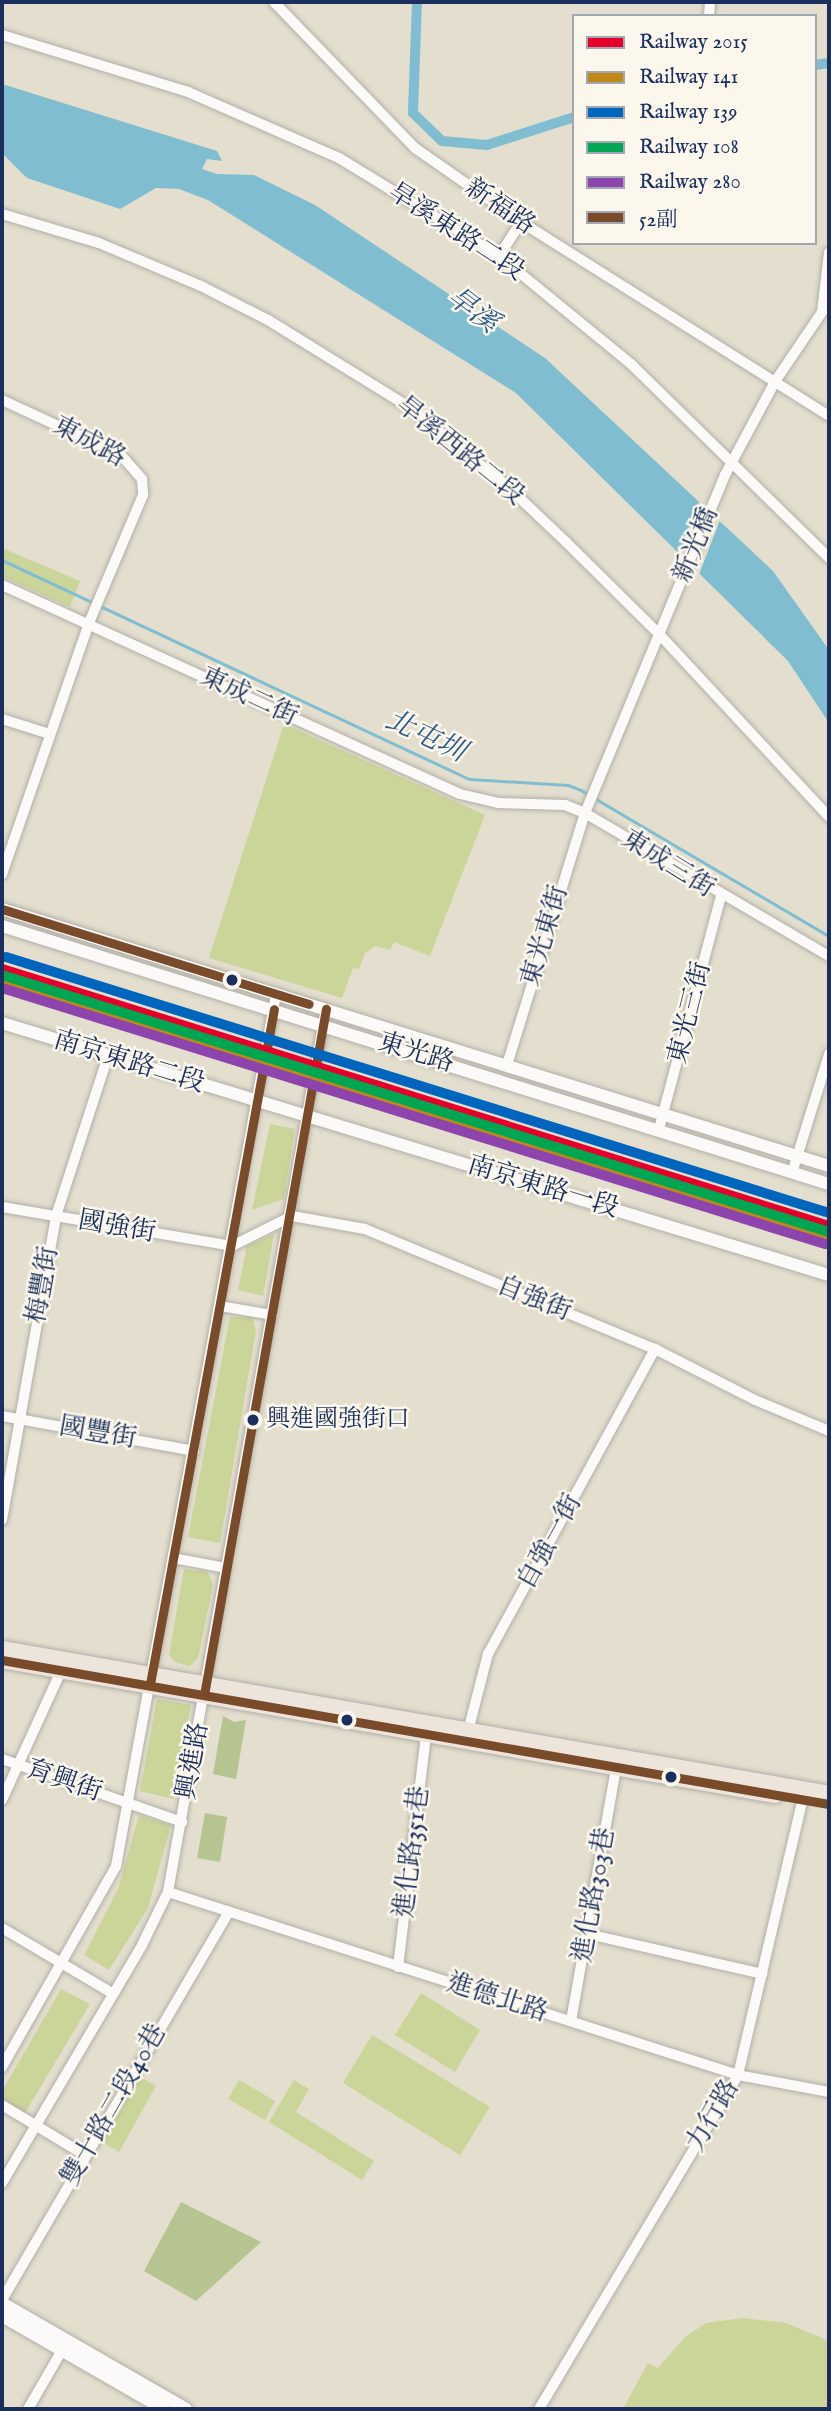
<!DOCTYPE html>
<meta charset="utf-8">
<style>
body{margin:0}
#map{position:relative;width:831px;height:2411px;overflow:hidden;background:#e3decd;font-family:"IM FELL English","Noto Serif TC",serif}
div>[style]{position:absolute}
[style*='--x']{left:calc(var(--x)*1px);top:calc(var(--y)*1px);width:calc(var(--w)*1px);rotate:calc(var(--a)*1deg)}
.green>*{inset:0;background:#cbd499}
.forest>*{inset:0;background:#b6c492}
.water>*{inset:0;background:#80bdd1}
.pier>*{inset:0;background:#e3decd}
.stream>*{height:2.5px;margin:-1.25px;padding:0 1.25px;transform-origin:1.25px;border-radius:1.25px;background:#80bdd1}
.canal>*{height:10px;margin:-5px;padding:0 5px;transform-origin:5px;border-radius:5px;background:#80bdd1}
.roads{filter:drop-shadow(0 0 2px #b1afa9) drop-shadow(0 0 2px #b1afa9)}
.minor>*{height:10px;margin:-5px;padding:0 5px;transform-origin:5px;border-radius:5px;background:#fbfaf8}
.tertiary>*{height:12px;margin:-6px;padding:0 6px;transform-origin:6px;border-radius:6px;background:#fbfaf8}
.primary>*{height:16px;margin:-8px;padding:0 8px;transform-origin:8px;border-radius:8px;background:#ede5dc}
.bus-1>*{height:9px;margin:-4.5px;padding:0 4.5px;transform-origin:4.5px;border-radius:4.5px;background:#7a4b2a}
.rail-1>*{height:10px;margin:-5px;padding:0 5px;transform-origin:5px;border-radius:5px;background:#e4002b}
.rail-2>*{height:10px;margin:-5px;padding:0 5px;transform-origin:5px;border-radius:5px;background:#c08818}
.rail-3>*{height:10px;margin:-5px;padding:0 5px;transform-origin:5px;border-radius:5px;background:#0065bd}
.rail-4>*{height:10px;margin:-5px;padding:0 5px;transform-origin:5px;border-radius:5px;background:#00a651}
.rail-5>*{height:10px;margin:-5px;padding:0 5px;transform-origin:5px;border-radius:5px;background:#8e44ad}
.dots>*{width:19px;height:19px;translate:-50% -50%;box-sizing:border-box;border:4px solid #fbf7ec;border-radius:50%}
span{translate:-50% -50%;white-space:nowrap;text-align:center;line-height:1.15;-webkit-text-stroke:5px #fbf7ec;paint-order:stroke}
.bus-label{font-size:24px;color:#1b2f5e}
.left{translate:0 -50%;text-align:left}
.street-label{font-size:26px;color:#1b2f5e}
.water-label{font-size:28px;color:#2f5c87;font-style:italic}
.frame{position:absolute;inset:0;border:4px solid #1b2f5e;pointer-events:none}
.legend{position:absolute;left:572px;top:14px;width:245px;height:231px;box-sizing:border-box;background:#fbf7ec;border:2px solid #a1a7b3;margin:0;padding:9px 12px;list-style:none;font-size:21px;color:#1b2f5e}
.legend li{display:flex;align-items:center;gap:14px;height:35px}
.legend b{width:35px;border:2px solid #a1a7b3}
</style>
<div id="map">
<div class="green">
<i style="clip-path:polygon(2px 548px,80px 581px,70px 607px,2px 576px)"></i>
<i style="clip-path:polygon(284px 724px,485px 815px,430px 956px,394px 942px,390px 950px,376px 946px,365px 953px,359px 969px,353px 968px,342px 998px,209px 958px)"></i>
<i style="clip-path:polygon(270px 1124px,295px 1129px,284px 1199px,252px 1210px)"></i>
<i style="clip-path:polygon(274px 1234px,263px 1296px,238px 1290px,247px 1246px)"></i>
<i style="clip-path:polygon(230px 1317px,252px 1317px,256px 1330px,220px 1543px,188px 1537px)"></i>
<i style="clip-path:polygon(184px 1569px,208px 1572px,213px 1585px,198px 1658px,190px 1666px,175px 1662px,169px 1655px)"></i>
<i style="clip-path:polygon(157px 1699px,191px 1705px,174px 1799px,140px 1791px)"></i>
<i style="clip-path:polygon(139px 1815px,171px 1825px,148px 1908px,109px 1970px,84px 1955px,118px 1889px)"></i>
<i style="clip-path:polygon(61px 1989px,90px 2004px,25px 2113px,2px 2099px,2px 2091px)"></i>
<i style="clip-path:polygon(421px 1993px,480px 2030px,455px 2072px,395px 2035px)"></i>
<i style="clip-path:polygon(372px 2035px,490px 2107px,460px 2155px,343px 2083px)"></i>
<i style="clip-path:polygon(140px 2077px,156px 2086px,119px 2152px,102px 2142px)"></i>
<i style="clip-path:polygon(239px 2080px,275px 2101px,265px 2120px,228px 2099px)"></i>
<i style="clip-path:polygon(294px 2080px,309px 2089px,296px 2112px,374px 2161px,362px 2180px,269px 2122px)"></i>
<i style="clip-path:polygon(743px 2318px,786px 2323px,829px 2341px,829px 2409px,623px 2409px,648px 2363px,658px 2368px,685px 2337px,706px 2323px)"></i>
</div>
<div class="forest">
<i style="clip-path:polygon(223px 1716px,234px 1722px,246px 1720px,236px 1779px,213px 1774px)"></i>
<i style="clip-path:polygon(205px 1813px,227px 1817px,220px 1862px,197px 1858px)"></i>
<i style="clip-path:polygon(181px 2202px,261px 2242px,196px 2301px,144px 2271px)"></i>
</div>
<div class="water">
<i style="clip-path:polygon(2px 84px,217px 151px,222px 161px,207px 159px,202px 169px,217px 174px,254px 175px,315px 205px,545px 358px,773px 571px,829px 650px,829px 723px,788px 661px,516px 393px,208px 200px,179px 189px,156px 188px,120px 209px,27px 178px,2px 153px)"></i>
</div>
<div class="pier">
<i style="clip-path:polygon(701px 497px,722px 515px,698px 577px,678px 557px)"></i>
</div>
<div class="stream">
<i style="--x:2;--y:560;--w:102;--a:25.1"></i>
<i style="--x:100;--y:606;--w:408;--a:25.1"></i>
<i style="--x:470;--y:779;--w:98;--a:3.5"></i>
<i style="--x:568;--y:785;--w:14;--a:21"></i>
<i style="--x:581;--y:790;--w:288;--a:30.5"></i>
</div>
<div class="canal">
<i style="--x:417;--y:2;--w:111;--a:92.1"></i>
<i style="--x:413;--y:113;--w:40;--a:44"></i>
<i style="--x:442;--y:141;--w:45;--a:5.1"></i>
<i style="--x:487;--y:145;--w:91;--a:-17.8"></i>
<i style="--x:815;--y:65;--w:14;--a:-8"></i>
</div>
<div class="roads">
<div class="minor">
<i style="--x:274;--y:2;--w:203;--a:46"></i>
<i style="--x:415;--y:148;--w:129;--a:34.9"></i>
<i style="--x:521;--y:222;--w:364;--a:32.2"></i>
<i style="--x:709;--y:16;--w:14;--a:-86"></i>
<i style="--x:2;--y:35;--w:195;--a:17"></i>
<i style="--x:188;--y:92;--w:165;--a:23.6"></i>
<i style="--x:339;--y:158;--w:188;--a:31.5"></i>
<i style="--x:499;--y:256;--w:172;--a:39.3"></i>
<i style="--x:632;--y:365;--w:276;--a:44.4"></i>
<i style="--x:2;--y:214;--w:101;--a:16.6"></i>
<i style="--x:99;--y:243;--w:111;--a:22.9"></i>
<i style="--x:201;--y:286;--w:75;--a:26.9"></i>
<i style="--x:268;--y:320;--w:163;--a:31.7"></i>
<i style="--x:407;--y:406;--w:128;--a:38.7"></i>
<i style="--x:507;--y:486;--w:81;--a:43.5"></i>
<i style="--x:566;--y:542;--w:132;--a:44.7"></i>
<i style="--x:660;--y:635;--w:248;--a:47.1"></i>
<i style="--x:499;--y:256;--w:40;--a:-57.1"></i>
<i style="--x:2;--y:400;--w:131;--a:24.8"></i>
<i style="--x:121;--y:455;--w:32;--a:49"></i>
<i style="--x:142;--y:479;--w:16;--a:86"></i>
<i style="--x:143;--y:495;--w:139;--a:112.9"></i>
<i style="--x:89;--y:623;--w:266;--a:109.1"></i>
<i style="--x:2;--y:585;--w:503;--a:24.53"></i>
<i style="--x:460;--y:794;--w:39;--a:13"></i>
<i style="--x:498;--y:803;--w:67;--a:1.7"></i>
<i style="--x:565;--y:805;--w:22;--a:22"></i>
<i style="--x:585;--y:813;--w:283;--a:30.4"></i>
<i style="--x:2;--y:719;--w:50;--a:17.4"></i>
<i style="--x:507;--y:1065;--w:264;--a:-72.8"></i>
<i style="--x:585;--y:813;--w:366;--a:-67.5"></i>
<i style="--x:725;--y:475;--w:108;--a:-61.8"></i>
<i style="--x:776;--y:380;--w:82;--a:-55.9"></i>
<i style="--x:822;--y:312;--w:60;--a:-83.3"></i>
<i style="--x:659;--y:1129;--w:241;--a:-75.1"></i>
<i style="--x:792;--y:1173;--w:125;--a:-72.7"></i>
<i style="--x:2;--y:1207;--w:233;--a:9.6"></i>
<i style="--x:232;--y:1246;--w:67;--a:-26.6"></i>
<i style="--x:292;--y:1216;--w:74;--a:10.1"></i>
<i style="--x:365;--y:1229;--w:314;--a:22.5"></i>
<i style="--x:655;--y:1349;--w:112;--a:27"></i>
<i style="--x:755;--y:1400;--w:80;--a:22.7"></i>
<i style="--x:220;--y:1306;--w:53;--a:9.8"></i>
<i style="--x:2;--y:1416;--w:195;--a:10.3"></i>
<i style="--x:2;--y:1520;--w:309;--a:-79.9"></i>
<i style="--x:56;--y:1216;--w:168;--a:-72"></i>
<i style="--x:173;--y:1558;--w:54;--a:10.7"></i>
<i style="--x:467;--y:1735;--w:84;--a:-75.5"></i>
<i style="--x:488;--y:1654;--w:348;--a:-61.3"></i>
<i style="--x:2;--y:1759;--w:191;--a:19.3"></i>
<i style="--x:2;--y:1800;--w:142;--a:-65.4"></i>
<i style="--x:168;--y:1892;--w:599;--a:17.8"></i>
<i style="--x:738;--y:2075;--w:93;--a:10.6"></i>
<i style="--x:2;--y:1928;--w:128;--a:30.6"></i>
<i style="--x:588;--y:1934;--w:179;--a:12.9"></i>
<i style="--x:398;--y:1967;--w:233;--a:-83.1"></i>
<i style="--x:571;--y:2021;--w:256;--a:-79.9"></i>
<i style="--x:2;--y:2067;--w:231;--a:-60.4"></i>
<i style="--x:116;--y:1866;--w:887;--a:-79.6"></i>
<i style="--x:2;--y:2105;--w:97;--a:31.1"></i>
<i style="--x:2;--y:2183;--w:276;--a:-59.5"></i>
<i style="--x:142;--y:1945;--w:59;--a:-63.9"></i>
<i style="--x:168;--y:1892;--w:897;--a:-79.86"></i>
<i style="--x:2;--y:2300;--w:450;--a:-59.7"></i>
<i style="--x:28;--y:2409;--w:74;--a:-60"></i>
<i style="--x:539;--y:2409;--w:389;--a:-59.2"></i>
<i style="--x:738;--y:2075;--w:294;--a:-76.8"></i>
</div>
<div class="tertiary">
<i style="--x:2;--y:909;--w:866;--a:17.26"></i>
<i style="--x:2;--y:926;--w:866;--a:17.33"></i>
<i style="--x:2;--y:1023;--w:865;--a:16.95"></i>
<i style="--x:2;--y:2303;--w:212;--a:29.9"></i>
<i style="--x:2;--y:2316;--w:187;--a:29.9"></i>
</div>
<div class="primary">
<i style="--x:2;--y:1649;--w:840;--a:9.94"></i>
<i style="--x:2;--y:1660;--w:785;--a:9.91"></i>
</div>
</div>
<div class="bus-1">
<i style="--x:2;--y:909;--w:321;--a:17.2"></i>
<i style="--x:2;--y:1660;--w:839;--a:9.88"></i>
<i style="--x:150;--y:1684;--w:686;--a:-79.59"></i>
<i style="--x:204;--y:1695;--w:697;--a:-79.92"></i>
</div>
<div class="rail-1">
<i style="--x:2;--y:969;--w:866;--a:17.26"></i>
</div>
<div class="rail-2">
<i style="--x:2;--y:982;--w:862;--a:17.28"></i>
</div>
<div class="rail-3">
<i style="--x:6;--y:957;--w:862;--a:17.28"></i>
</div>
<div class="rail-4">
<i style="--x:2;--y:975;--w:866;--a:17.26"></i>
</div>
<div class="rail-5">
<i style="--x:2;--y:988;--w:862;--a:17.28"></i>
</div>
<div class="dots">
<i style="left:232px;top:980px;background:#1b2f5e"></i>
<i style="left:253px;top:1420px;background:#1b2f5e"></i>
<i style="left:347px;top:1720px;background:#1b2f5e"></i>
<i style="left:671px;top:1777px;background:#1b2f5e"></i>
</div>
<div class="bus-label">
<span class="left" style="left:266px;top:1420px">興進國強街口</span>
</div>
<div class="street-label">
<span style="left:500px;top:207px;rotate:34deg">新福路</span>
<span style="left:456px;top:232px;rotate:33deg">旱溪東路二段</span>
<span style="left:89px;top:442px;rotate:28deg">東成路</span>
<span style="left:460px;top:451px;rotate:39deg">旱溪西路二段</span>
<span style="left:696px;top:545px;rotate:-68deg">新光橋</span>
<span style="left:249px;top:697px;rotate:25deg">東成二街</span>
<span style="left:668px;top:864px;rotate:32deg">東成三街</span>
<span style="left:545px;top:936px;rotate:-73deg">東光東街</span>
<span style="left:690px;top:1013px;rotate:-76deg">東光三街</span>
<span style="left:416px;top:1053px;rotate:17deg">東光路</span>
<span style="left:129px;top:1062px;rotate:17deg">南京東路二段</span>
<span style="left:543px;top:1187px;rotate:17deg">南京東路一段</span>
<span style="left:117px;top:1227px;rotate:10deg">國強街</span>
<span style="left:43px;top:1285px;rotate:-80deg">梅豐街</span>
<span style="left:534px;top:1299px;rotate:22deg">自強街</span>
<span style="left:98px;top:1433px;rotate:10deg">國豐街</span>
<span style="left:550px;top:1542px;rotate:-61deg">自強一街</span>
<span style="left:193px;top:1761px;rotate:-80deg">興進路</span>
<span style="left:64px;top:1781px;rotate:19deg">育興街</span>
<span style="left:412px;top:1852px;rotate:-83deg">進化路351巷</span>
<span style="left:594px;top:1895px;rotate:-80deg">進化路303巷</span>
<span style="left:497px;top:1998px;rotate:18deg">進德北路</span>
<span style="left:114px;top:2105px;rotate:-60deg">雙十路二段40巷</span>
<span style="left:713px;top:2116px;rotate:-60deg">力行路</span>
</div>
<div class="water-label">
<span style="left:472px;top:311px;rotate:37deg">旱溪</span>
<span style="left:425px;top:737px;rotate:25deg">北屯圳</span>
</div>
<div class="frame"></div>
<ul class="legend">
<li><b style="height:9px;background:#e4002b"></b>Railway 2015</li>
<li><b style="height:9px;background:#c08818"></b>Railway 141</li>
<li><b style="height:9px;background:#0065bd"></b>Railway 139</li>
<li><b style="height:9px;background:#00a651"></b>Railway 108</li>
<li><b style="height:9px;background:#8e44ad"></b>Railway 280</li>
<li><b style="height:9px;background:#7a4b2a"></b>52副</li>
</ul>
</div>
